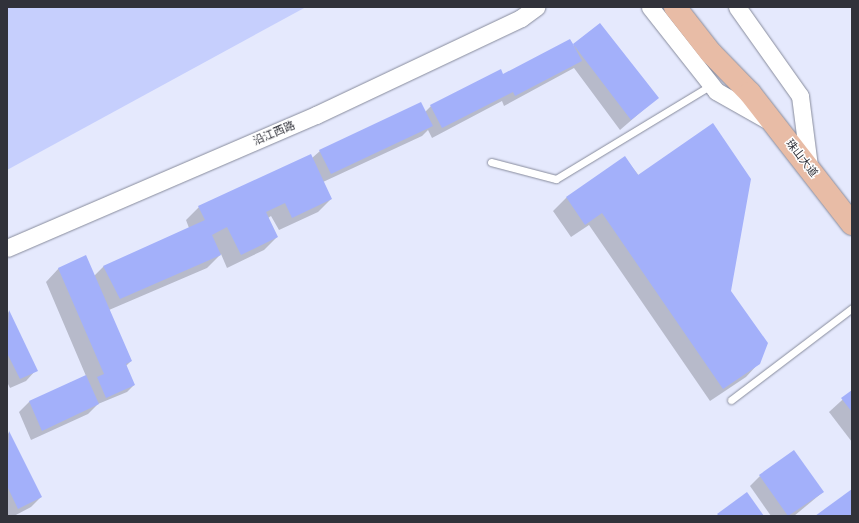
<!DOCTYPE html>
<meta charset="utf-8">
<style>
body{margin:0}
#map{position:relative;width:859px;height:523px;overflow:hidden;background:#e5e9fd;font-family:Ubuntu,"Noto Sans SC",sans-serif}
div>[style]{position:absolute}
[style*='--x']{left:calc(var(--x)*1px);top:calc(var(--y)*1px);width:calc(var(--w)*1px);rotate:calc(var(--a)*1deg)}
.water>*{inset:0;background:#c6cffd}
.shadow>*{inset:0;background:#0003}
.building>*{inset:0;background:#a3b0fa}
.roads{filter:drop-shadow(0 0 1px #878b9c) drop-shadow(0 0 1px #878b9c)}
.service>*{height:7px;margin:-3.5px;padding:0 3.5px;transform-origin:3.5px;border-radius:3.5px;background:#fff}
.tertiary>*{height:17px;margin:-8.5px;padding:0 8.5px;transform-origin:8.5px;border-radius:8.5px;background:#fff}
.primary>*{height:22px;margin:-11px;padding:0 11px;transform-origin:11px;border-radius:11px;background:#e8bca6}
span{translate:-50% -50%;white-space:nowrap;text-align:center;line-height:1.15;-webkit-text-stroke:3px #fff;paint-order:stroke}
.street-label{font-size:11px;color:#31323a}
.frame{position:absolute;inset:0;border:8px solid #31323a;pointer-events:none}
</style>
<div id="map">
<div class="water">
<i style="clip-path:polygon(7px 7px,306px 7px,7px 170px)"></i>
</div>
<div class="shadow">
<i style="clip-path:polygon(600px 25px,657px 98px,620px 130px,574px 68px,504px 106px,502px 101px,432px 138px,428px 130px,422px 136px,323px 182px,331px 199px,318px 212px,279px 230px,271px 216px,268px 218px,277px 237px,264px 250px,227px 268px,221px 254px,207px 268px,109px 310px,131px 361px,126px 366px,134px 385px,127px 392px,98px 404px,88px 414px,31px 440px,19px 412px,29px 402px,86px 376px,46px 282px,59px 268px,94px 276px,103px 267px,189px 228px,186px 220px,199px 207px,312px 158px,320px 151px,425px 112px,431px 106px,573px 46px)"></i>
<i style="clip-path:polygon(625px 158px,730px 291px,759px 363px,746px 377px,710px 401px,589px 225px,571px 237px,553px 211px,566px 198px)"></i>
<i style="clip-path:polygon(8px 311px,36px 370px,26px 381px,10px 388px,7px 382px)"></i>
<i style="clip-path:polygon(852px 391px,852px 442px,829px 412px)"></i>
<i style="clip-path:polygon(8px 432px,41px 497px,31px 507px,14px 516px,7px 516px)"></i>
<i style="clip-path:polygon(760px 476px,823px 492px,794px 516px,771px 516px,750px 486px)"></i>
</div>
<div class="building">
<i style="clip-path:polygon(600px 23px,659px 98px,631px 120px,573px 44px,582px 61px,515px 96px,513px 92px,442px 128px,430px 105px,501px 69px,503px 74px,570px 39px,573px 44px)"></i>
<i style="clip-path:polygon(421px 102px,433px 126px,331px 174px,319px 150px)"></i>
<i style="clip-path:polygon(713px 123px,751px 179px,731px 291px,768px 343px,760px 364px,723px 389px,602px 213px,585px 225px,566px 197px,625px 156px,638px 175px)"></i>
<i style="clip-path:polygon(311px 154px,332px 199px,292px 218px,285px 203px,266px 212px,278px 237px,241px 255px,227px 227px,212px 235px,221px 255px,120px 299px,103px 266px,205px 220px,198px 206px)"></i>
<i style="clip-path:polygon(86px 255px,132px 361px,126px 364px,135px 385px,106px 398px,97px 377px,104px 374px,58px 268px)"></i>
<i style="clip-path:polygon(9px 310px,38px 371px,20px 379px,7px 353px)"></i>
<i style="clip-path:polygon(86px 375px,99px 404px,42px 431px,29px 401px)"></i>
<i style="clip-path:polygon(852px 390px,852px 412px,841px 398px)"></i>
<i style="clip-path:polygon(9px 431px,42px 497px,18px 509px,7px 486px)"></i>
<i style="clip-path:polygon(794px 450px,824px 492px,788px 516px,759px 475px)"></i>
<i style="clip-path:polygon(852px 489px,852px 516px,815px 516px)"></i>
<i style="clip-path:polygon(747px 492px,764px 516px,719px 516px,717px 514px)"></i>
</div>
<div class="roads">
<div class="service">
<i style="--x:491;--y:162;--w:67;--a:14.7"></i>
<i style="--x:556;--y:179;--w:181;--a:-31.2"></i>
<i style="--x:731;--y:400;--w:152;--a:-37.2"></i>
</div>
<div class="tertiary">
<i style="--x:650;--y:7;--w:107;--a:51.8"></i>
<i style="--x:716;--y:91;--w:61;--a:29.5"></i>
<i style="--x:737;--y:7;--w:109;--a:54.7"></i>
<i style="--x:800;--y:96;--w:71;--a:82.7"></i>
<i style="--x:7;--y:248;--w:336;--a:-23.3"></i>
<i style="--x:316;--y:115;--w:227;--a:-25.3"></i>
<i style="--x:521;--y:18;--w:19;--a:-36"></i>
</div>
<div class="primary">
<i style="--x:675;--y:7;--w:58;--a:52"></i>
<i style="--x:711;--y:53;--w:56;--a:45.7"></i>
<i style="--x:750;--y:93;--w:166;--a:52.1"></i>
</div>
</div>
<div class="street-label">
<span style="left:274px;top:133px;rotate:-23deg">沿江西路</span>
<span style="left:802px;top:158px;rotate:52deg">珠山大道</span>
</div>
<div class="frame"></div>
</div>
